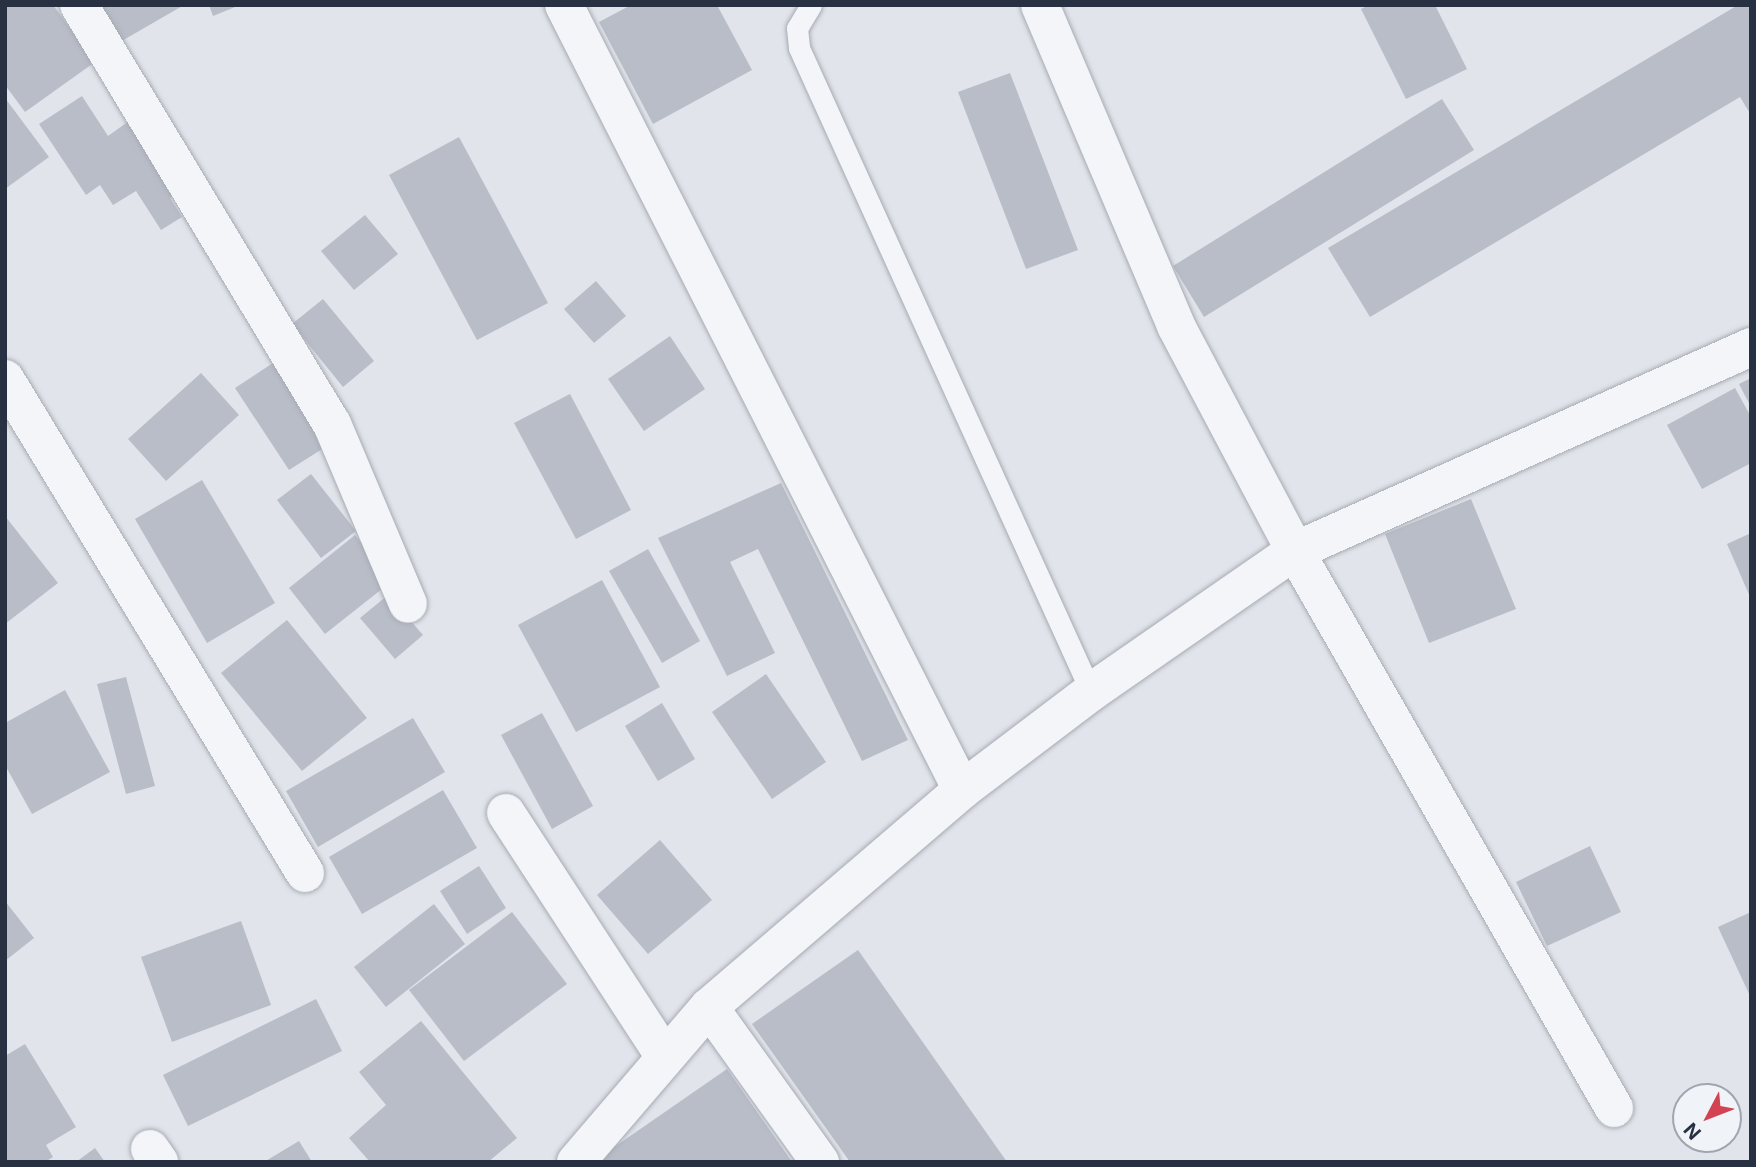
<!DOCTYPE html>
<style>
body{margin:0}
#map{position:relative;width:1756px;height:1167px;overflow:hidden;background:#e1e4ea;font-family:Inter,sans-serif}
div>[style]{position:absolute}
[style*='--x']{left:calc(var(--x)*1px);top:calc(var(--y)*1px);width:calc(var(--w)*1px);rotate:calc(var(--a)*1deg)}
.building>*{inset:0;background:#b8bdc7}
.roads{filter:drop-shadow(0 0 2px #a6abb4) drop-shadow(0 0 2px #a6abb4)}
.lane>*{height:21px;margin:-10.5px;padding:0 10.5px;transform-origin:10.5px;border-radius:10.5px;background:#f4f5f8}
.street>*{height:38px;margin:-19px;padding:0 19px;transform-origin:19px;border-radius:19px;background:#f4f5f8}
span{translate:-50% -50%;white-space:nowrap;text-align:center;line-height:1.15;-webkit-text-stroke:7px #f0f3f7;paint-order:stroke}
.frame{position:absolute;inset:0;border:7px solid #283142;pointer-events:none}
.north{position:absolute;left:1672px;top:1083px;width:70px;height:70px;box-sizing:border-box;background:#f0f3f7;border:2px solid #a0a5af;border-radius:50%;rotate:228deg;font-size:19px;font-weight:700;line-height:28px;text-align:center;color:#283142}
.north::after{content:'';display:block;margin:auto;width:24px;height:32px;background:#d34251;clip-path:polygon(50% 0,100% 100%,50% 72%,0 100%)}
</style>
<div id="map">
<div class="building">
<i style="clip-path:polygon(5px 5px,53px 5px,95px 62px,25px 112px,5px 85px)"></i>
<i style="clip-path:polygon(100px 5px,184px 5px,120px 42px)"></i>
<i style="clip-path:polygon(209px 5px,240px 5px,213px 16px)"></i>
<i style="clip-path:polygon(631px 5px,717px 5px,752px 70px,653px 124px,599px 22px)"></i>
<i style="clip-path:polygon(1369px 5px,1435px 5px,1467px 69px,1406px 99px,1361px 9px)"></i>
<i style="clip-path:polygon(1738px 5px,1751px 5px,1751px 115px,1740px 97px,1370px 317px,1328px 248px)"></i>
<i style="clip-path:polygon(1010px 73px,1078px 250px,1026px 269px,958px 92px)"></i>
<i style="clip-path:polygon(82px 96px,108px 136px,129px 121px,177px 194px,170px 198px,182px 217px,161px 230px,136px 191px,113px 205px,100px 185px,86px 195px,39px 124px)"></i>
<i style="clip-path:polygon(5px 98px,49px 157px,5px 189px)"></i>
<i style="clip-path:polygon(1442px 99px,1474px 150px,1204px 317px,1173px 266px)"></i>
<i style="clip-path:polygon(459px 137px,548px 303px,477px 340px,389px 175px)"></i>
<i style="clip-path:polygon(365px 215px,398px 254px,354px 290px,321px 251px)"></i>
<i style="clip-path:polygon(596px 281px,626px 316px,594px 343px,564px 309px)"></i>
<i style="clip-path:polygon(323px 299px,374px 361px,343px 387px,292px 324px)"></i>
<i style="clip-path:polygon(670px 336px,705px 389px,644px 431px,608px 379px)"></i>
<i style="clip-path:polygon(273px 363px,327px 446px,289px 470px,235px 388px)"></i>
<i style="clip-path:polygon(201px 373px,239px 415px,166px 481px,128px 439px)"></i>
<i style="clip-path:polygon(1751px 378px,1751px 407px,1739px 384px)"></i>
<i style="clip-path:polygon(1735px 388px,1751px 417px,1751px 463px,1702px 489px,1667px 425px)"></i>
<i style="clip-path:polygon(570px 394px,631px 510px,576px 539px,514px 423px)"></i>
<i style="clip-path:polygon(311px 474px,356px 531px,321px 558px,277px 500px)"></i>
<i style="clip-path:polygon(202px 480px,275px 603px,207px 643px,135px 519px)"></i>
<i style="clip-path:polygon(781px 483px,908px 740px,862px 761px,758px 549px,730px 562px,775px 653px,727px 676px,658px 538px)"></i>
<i style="clip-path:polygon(1471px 499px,1516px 609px,1429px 643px,1385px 534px)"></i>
<i style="clip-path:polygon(5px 516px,58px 583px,5px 624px)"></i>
<i style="clip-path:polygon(1751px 533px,1751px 599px,1727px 544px)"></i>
<i style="clip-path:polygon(355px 535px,392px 581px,325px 634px,289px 588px)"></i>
<i style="clip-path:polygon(648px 549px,700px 641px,662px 663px,609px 571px)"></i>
<i style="clip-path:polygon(602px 580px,660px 687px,576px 732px,518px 625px)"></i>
<i style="clip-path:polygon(388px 595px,423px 635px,395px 659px,360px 618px)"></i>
<i style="clip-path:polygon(287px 620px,367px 718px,302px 771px,221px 673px)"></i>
<i style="clip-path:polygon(766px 674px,826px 762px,772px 799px,712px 712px)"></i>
<i style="clip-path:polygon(126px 677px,155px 786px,126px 794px,97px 684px)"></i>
<i style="clip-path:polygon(65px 690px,110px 772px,32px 814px,5px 765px,5px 723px)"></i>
<i style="clip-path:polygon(662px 703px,695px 759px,658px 781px,625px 726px)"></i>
<i style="clip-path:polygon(542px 713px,593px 806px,552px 829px,501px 735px)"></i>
<i style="clip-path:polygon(413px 718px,445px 772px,318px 847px,286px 791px)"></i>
<i style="clip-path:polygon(443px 790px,477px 848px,362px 914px,329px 857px)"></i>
<i style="clip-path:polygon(660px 840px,712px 900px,648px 954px,597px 895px)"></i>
<i style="clip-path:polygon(1590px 846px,1621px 912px,1547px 946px,1516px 882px)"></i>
<i style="clip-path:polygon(479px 866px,506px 908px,467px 934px,440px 891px)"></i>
<i style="clip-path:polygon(5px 901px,34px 938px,5px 961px)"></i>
<i style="clip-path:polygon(434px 904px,465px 944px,386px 1007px,354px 967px)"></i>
<i style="clip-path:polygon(512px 912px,567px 984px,464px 1061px,409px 990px)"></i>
<i style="clip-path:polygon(1751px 912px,1751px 998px,1718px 927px)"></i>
<i style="clip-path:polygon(241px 921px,271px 1005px,172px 1042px,141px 957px)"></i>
<i style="clip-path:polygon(858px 950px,1007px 1162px,850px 1162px,752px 1024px)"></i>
<i style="clip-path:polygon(316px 999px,342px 1051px,188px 1126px,163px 1075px)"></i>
<i style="clip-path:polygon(421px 1021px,517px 1138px,488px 1162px,370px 1162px,349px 1138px,386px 1105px,359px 1072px)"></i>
<i style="clip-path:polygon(25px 1044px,76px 1127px,46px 1145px,53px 1157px,45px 1162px,5px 1162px,5px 1056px)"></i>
<i style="clip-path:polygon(727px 1069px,792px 1162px,599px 1162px,597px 1159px)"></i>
<i style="clip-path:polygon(299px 1141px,312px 1162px,264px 1162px)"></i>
<i style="clip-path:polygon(95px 1148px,105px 1162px,76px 1162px)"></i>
</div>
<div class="roads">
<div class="lane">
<i style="--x:811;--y:5;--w:27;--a:121"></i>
<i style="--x:797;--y:28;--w:20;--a:84"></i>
<i style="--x:799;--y:48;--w:707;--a:65.61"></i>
</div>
<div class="street">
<i style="--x:79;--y:5;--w:489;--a:58.9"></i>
<i style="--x:332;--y:424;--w:195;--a:67.1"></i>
<i style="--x:564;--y:5;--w:880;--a:63.11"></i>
<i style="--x:1040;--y:5;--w:349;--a:67"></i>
<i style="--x:1176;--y:326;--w:255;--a:62.1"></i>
<i style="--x:1295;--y:551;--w:642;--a:60.2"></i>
<i style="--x:5;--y:379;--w:578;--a:58.73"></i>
<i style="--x:506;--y:813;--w:289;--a:56.9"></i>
<i style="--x:709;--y:1007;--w:191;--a:54.4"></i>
<i style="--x:150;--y:1149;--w:16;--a:55"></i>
<i style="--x:576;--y:1162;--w:204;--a:-49.4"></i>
<i style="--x:709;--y:1007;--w:333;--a:-40.6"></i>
<i style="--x:962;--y:790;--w:162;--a:-37.2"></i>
<i style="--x:1091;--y:692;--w:248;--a:-34.7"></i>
<i style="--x:1295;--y:551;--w:500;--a:-24.1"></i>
</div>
</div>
<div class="frame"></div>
<div class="north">N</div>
</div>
